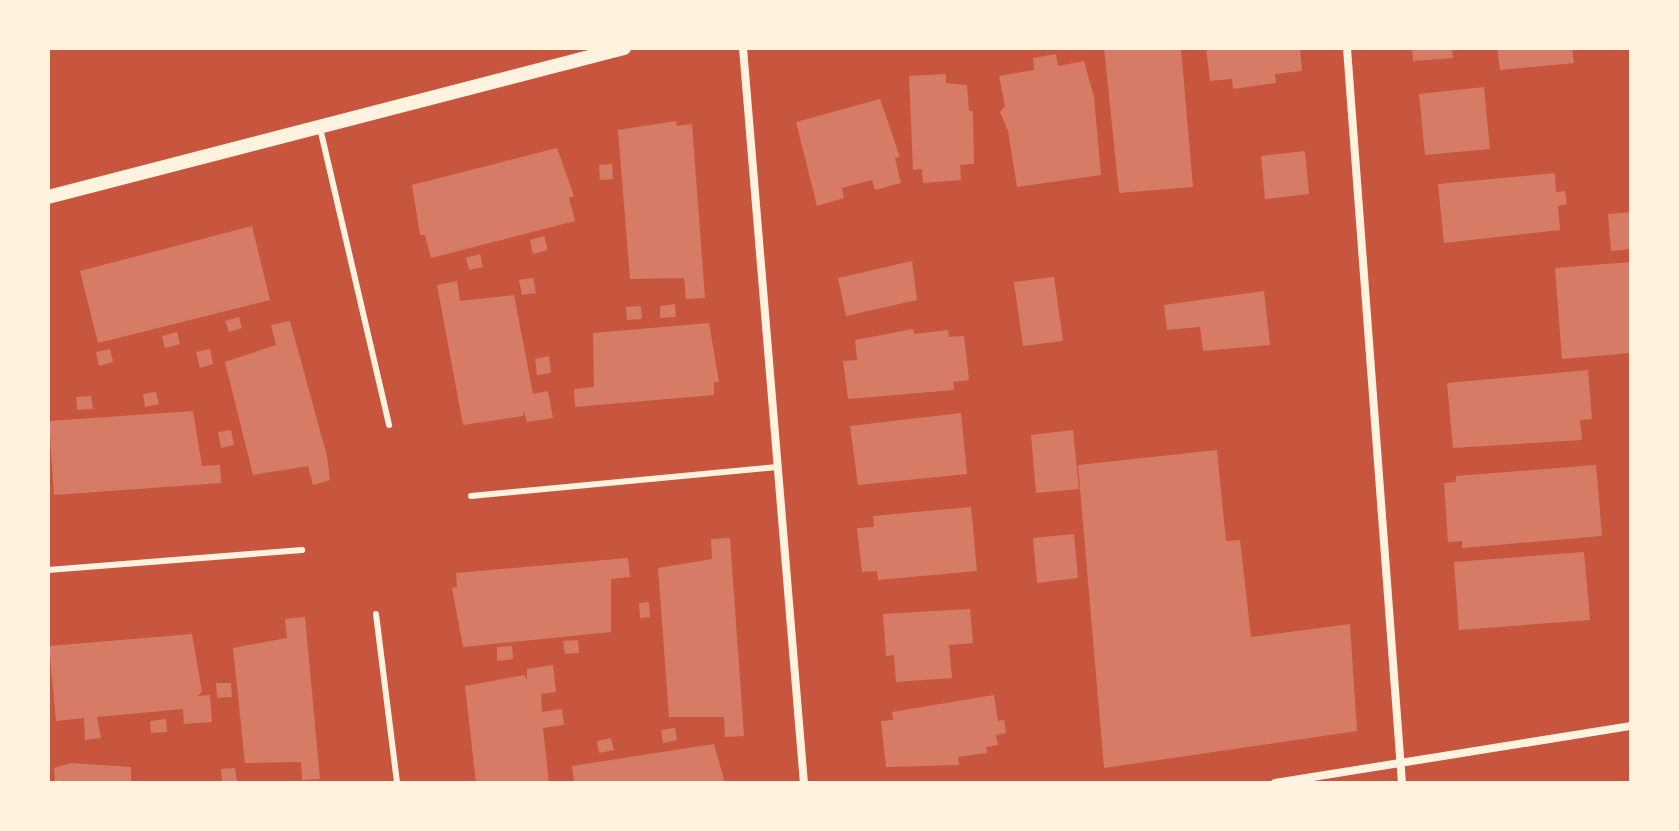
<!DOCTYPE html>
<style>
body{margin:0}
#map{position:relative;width:1679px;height:831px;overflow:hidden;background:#c8553d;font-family:Lato,sans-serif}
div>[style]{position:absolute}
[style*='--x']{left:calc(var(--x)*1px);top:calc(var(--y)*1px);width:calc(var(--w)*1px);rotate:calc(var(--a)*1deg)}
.building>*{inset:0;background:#d67c66}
.service>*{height:6px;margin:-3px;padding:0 3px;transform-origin:3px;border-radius:3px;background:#fff3e0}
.minor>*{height:8px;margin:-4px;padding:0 4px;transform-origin:4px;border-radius:4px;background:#fff3e0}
.tertiary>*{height:14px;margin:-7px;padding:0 7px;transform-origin:7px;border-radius:7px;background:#fff3e0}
span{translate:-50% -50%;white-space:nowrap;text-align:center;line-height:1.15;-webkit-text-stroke:8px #fff3e0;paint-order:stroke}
.frame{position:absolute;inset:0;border:50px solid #fff3e0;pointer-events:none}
</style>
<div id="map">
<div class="building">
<i style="clip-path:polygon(1104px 48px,1181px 48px,1193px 187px,1119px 193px)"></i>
<i style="clip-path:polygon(1206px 48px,1300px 48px,1302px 71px,1275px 74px,1276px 83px,1233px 89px,1232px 79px,1210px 81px)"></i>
<i style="clip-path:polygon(1412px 48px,1452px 48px,1453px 58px,1413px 61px)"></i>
<i style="clip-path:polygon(1497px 48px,1572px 48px,1574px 63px,1500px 70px)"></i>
<i style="clip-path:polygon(1056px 54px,1058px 66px,1084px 61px,1094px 97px,1101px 175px,1017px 187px,1008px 131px,1000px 112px,1005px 106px,999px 76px,1034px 70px,1033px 58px)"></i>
<i style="clip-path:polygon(946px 74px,946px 83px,967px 85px,969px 111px,973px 111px,974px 164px,960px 165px,961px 180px,923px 183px,922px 169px,913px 170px,909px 76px)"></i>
<i style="clip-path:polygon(1484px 87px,1490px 149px,1425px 155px,1419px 94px)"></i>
<i style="clip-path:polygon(880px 99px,900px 157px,895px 158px,901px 183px,875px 190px,872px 180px,842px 188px,844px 198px,817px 206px,796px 122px)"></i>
<i style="clip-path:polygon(676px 121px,677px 126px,692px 124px,705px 298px,686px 299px,684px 278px,630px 279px,618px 130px)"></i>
<i style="clip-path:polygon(557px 148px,574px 196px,569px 198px,575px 221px,431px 258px,425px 235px,420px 235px,412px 185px)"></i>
<i style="clip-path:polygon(1305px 151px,1309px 194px,1265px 199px,1261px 156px)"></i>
<i style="clip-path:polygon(612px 164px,613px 179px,600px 180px,599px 165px)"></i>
<i style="clip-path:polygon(1555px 173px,1556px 192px,1565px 191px,1567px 204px,1558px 206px,1560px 230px,1444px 243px,1438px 184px)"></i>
<i style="clip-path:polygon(1631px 212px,1631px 249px,1611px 251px,1608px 214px)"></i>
<i style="clip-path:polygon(252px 226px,270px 300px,98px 343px,80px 271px)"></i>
<i style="clip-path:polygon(544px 236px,548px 250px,533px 254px,530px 240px)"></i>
<i style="clip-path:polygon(480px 254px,483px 267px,469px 270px,466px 258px)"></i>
<i style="clip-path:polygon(912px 261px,917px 300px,846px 316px,838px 278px)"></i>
<i style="clip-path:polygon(1631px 262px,1631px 353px,1562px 359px,1555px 268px)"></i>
<i style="clip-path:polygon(1054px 277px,1063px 341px,1023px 346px,1014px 282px)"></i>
<i style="clip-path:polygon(533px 278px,536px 293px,522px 295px,519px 280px)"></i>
<i style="clip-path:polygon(457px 281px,460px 301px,514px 295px,533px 394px,548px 391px,553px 418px,527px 422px,524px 411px,523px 416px,463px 425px,437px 285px)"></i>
<i style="clip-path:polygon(1264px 291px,1270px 345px,1203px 351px,1200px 327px,1167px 330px,1164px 305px)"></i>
<i style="clip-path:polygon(675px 304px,676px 317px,660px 318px,660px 306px)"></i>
<i style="clip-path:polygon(641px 306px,642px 319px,627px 320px,626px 307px)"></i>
<i style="clip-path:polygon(239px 317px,242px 328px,229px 332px,225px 321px)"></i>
<i style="clip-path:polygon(290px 321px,327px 456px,330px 480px,313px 485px,308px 466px,253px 475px,225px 362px,276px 345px,271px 325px)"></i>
<i style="clip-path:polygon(709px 323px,719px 382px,714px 382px,714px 395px,575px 407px,574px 389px,594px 387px,593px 333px)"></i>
<i style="clip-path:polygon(913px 329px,914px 334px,948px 330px,949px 337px,964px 336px,969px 380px,953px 382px,954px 390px,848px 399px,843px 361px,857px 360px,855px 340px)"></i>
<i style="clip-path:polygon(177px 332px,180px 344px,165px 348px,162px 336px)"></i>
<i style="clip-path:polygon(110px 349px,113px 362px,99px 366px,96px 352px)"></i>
<i style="clip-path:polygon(210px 349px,213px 364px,200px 368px,196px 352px)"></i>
<i style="clip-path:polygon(549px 356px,551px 373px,537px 375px,535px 359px)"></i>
<i style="clip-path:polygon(1588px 370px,1592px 419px,1580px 420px,1582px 440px,1453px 448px,1447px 383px)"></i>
<i style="clip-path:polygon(156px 392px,159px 404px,145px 407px,143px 394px)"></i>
<i style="clip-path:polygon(91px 396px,93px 409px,77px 410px,76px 397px)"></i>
<i style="clip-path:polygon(193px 411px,202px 466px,220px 465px,221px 483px,54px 495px,49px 421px)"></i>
<i style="clip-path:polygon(961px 413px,967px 474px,858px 485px,850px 426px)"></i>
<i style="clip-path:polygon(231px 430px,234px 445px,221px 448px,218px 432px)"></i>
<i style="clip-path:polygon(1073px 430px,1079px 489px,1036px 493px,1031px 435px)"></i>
<i style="clip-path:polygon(1217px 450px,1226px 541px,1240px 540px,1251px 637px,1350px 624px,1357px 731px,1104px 768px,1078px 465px)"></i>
<i style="clip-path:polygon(1596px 465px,1602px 536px,1462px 548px,1462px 541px,1448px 542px,1444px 483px,1456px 482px,1456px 476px)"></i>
<i style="clip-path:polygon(971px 507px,977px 571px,878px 580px,877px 571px,862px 572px,857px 528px,874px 527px,873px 516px)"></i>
<i style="clip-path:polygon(1074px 534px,1078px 578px,1037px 583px,1033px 538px)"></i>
<i style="clip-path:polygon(730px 538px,744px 736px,725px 737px,724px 717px,669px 717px,658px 568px,712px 559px,711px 539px)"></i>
<i style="clip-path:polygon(1584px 552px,1590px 620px,1459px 630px,1454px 562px)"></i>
<i style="clip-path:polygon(628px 558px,630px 577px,611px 579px,611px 632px,463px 647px,452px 588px,457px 587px,456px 573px)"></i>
<i style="clip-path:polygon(649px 602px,650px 617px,640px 618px,639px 603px)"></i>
<i style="clip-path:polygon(970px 609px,973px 643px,949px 645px,952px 678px,896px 682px,894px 655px,886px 656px,883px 614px)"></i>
<i style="clip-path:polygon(305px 617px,320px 779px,302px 780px,301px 762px,245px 763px,233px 648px,287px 638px,285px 619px)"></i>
<i style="clip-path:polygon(192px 634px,202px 692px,197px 696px,210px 695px,212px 722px,184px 724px,183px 709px,97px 717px,101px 738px,85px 740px,84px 718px,56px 721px,49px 646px)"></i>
<i style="clip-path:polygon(578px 640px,579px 653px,565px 654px,563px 641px)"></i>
<i style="clip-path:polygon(512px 646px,513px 659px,497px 661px,497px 647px)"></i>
<i style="clip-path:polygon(553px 665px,556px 692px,541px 694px,542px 712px,562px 709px,564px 725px,543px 728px,549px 783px,476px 783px,465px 686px,524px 675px,527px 680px,527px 669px)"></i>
<i style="clip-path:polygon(216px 683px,231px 683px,232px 697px,217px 698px)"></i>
<i style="clip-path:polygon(994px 695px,998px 721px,1004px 720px,1006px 733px,996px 735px,998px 745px,986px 747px,987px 753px,958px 757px,959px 765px,886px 767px,881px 721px,893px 720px,892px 712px)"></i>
<i style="clip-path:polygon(166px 719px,167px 732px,151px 733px,150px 721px)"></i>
<i style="clip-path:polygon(675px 728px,677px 740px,663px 743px,661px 730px)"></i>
<i style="clip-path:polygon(611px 738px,614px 750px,599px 753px,597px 741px)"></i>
<i style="clip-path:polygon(714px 744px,725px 783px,574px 783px,572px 766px)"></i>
<i style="clip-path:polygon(71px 763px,131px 767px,131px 783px,55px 783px,54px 768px)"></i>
<i style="clip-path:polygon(235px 768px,237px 781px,222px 782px,221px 769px)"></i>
</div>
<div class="service">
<i style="--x:320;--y:128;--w:305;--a:76.9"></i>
<i style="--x:471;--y:496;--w:305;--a:-5.4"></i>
<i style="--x:48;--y:570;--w:255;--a:-4.5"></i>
<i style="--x:376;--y:614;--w:170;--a:82.9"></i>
</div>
<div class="minor">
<i style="--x:743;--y:48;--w:738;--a:85.26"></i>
<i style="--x:1347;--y:48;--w:737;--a:85.72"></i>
<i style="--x:1275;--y:783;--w:361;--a:-9.1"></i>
</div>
<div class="tertiary">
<i style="--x:48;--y:197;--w:595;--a:-14.5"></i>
</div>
<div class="frame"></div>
</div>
